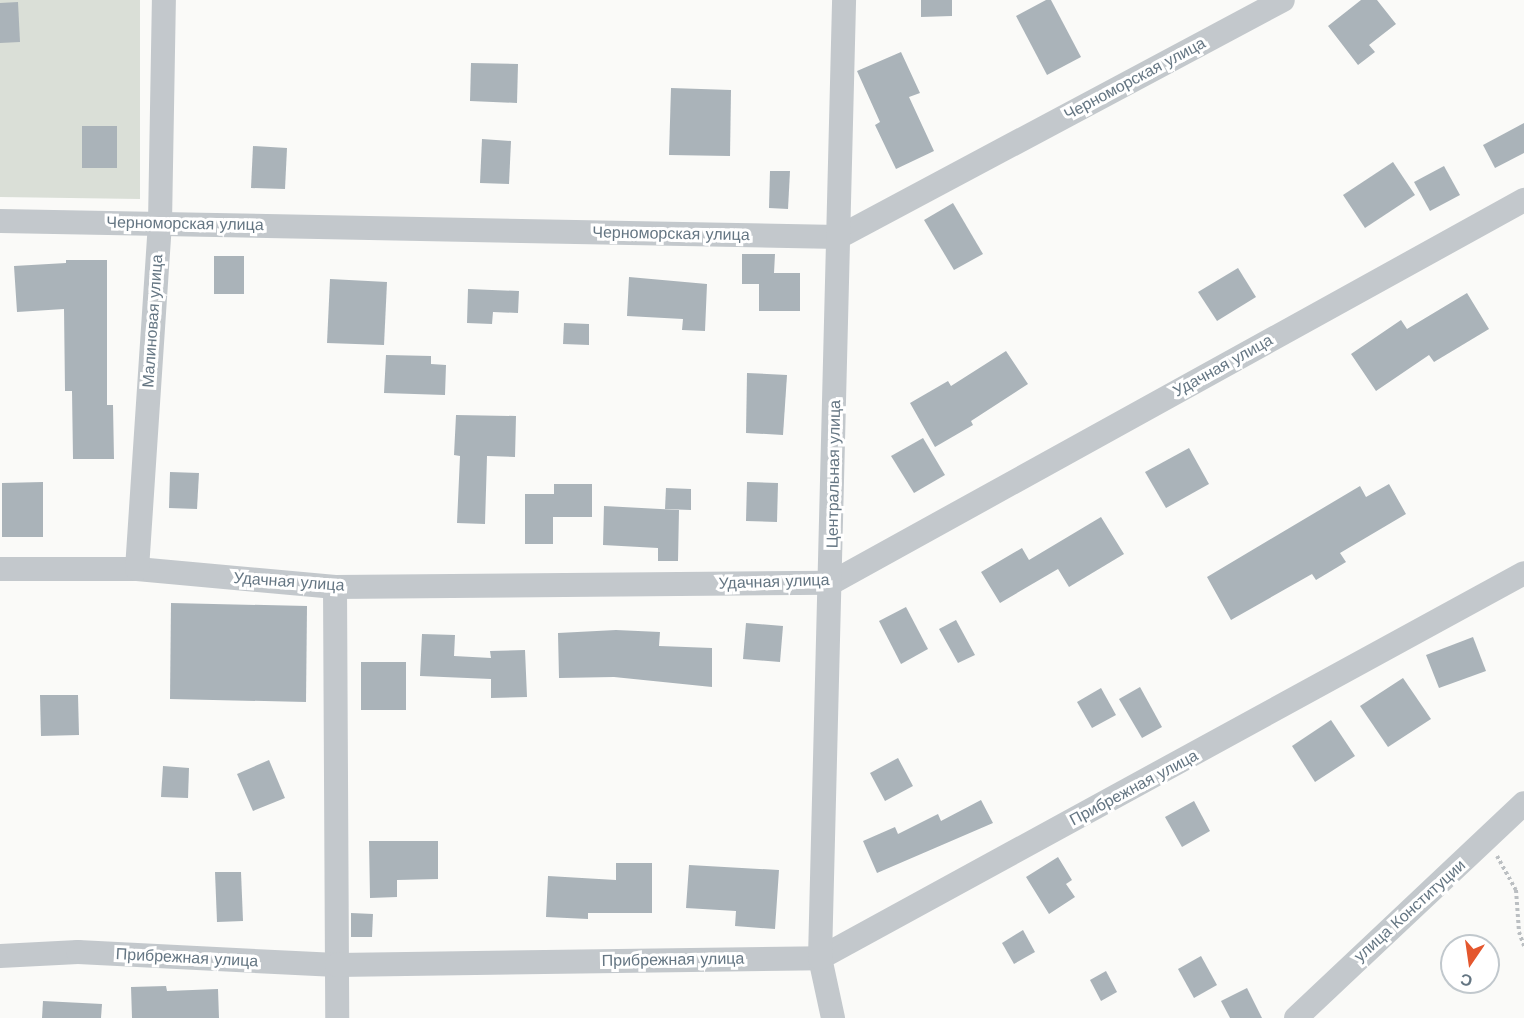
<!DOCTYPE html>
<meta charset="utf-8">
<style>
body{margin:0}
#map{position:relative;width:1524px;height:1018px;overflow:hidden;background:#fafaf8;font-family:"Work Sans",sans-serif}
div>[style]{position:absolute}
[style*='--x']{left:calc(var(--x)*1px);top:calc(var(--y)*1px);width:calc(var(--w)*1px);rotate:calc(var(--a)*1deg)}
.green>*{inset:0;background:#dadfd7}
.building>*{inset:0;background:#aab3b9}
.path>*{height:4px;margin-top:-2px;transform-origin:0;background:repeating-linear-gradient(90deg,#bbbfc2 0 3px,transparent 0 6px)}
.minor>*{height:24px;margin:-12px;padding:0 12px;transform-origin:12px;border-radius:12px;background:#c3c8cc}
span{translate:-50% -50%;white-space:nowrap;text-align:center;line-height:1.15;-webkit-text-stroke:6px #fff;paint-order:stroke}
.street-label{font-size:16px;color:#657683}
.north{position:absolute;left:1440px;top:934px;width:60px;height:60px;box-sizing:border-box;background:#fff;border:2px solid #c1c8cd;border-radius:50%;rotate:193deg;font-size:16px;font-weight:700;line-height:24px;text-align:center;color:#657683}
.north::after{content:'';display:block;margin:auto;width:21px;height:27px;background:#e4572e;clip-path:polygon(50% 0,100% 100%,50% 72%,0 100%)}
</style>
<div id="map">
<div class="green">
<i style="clip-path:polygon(0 0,140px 0,140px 199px,0 197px)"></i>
</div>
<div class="building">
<i style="clip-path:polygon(921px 0,952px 0,952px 16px,921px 17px)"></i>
<i style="clip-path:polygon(1046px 0,1051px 0,1081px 57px,1047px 75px,1016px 16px)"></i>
<i style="clip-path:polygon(1361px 0,1377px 0,1396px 24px,1369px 45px,1375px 52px,1358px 65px,1328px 26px)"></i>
<i style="clip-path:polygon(18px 2px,20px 42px,0 43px,0 3px)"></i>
<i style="clip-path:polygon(901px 52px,920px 93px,909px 97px,934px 151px,896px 169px,875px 125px,880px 122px,857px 71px)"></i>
<i style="clip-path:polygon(471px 63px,518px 64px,517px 103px,470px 101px)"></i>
<i style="clip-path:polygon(671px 88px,731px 90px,730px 156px,669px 155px)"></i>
<i style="clip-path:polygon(1524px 123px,1524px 153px,1495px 168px,1483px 145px)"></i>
<i style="clip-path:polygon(82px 126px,117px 126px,117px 168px,82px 168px)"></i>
<i style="clip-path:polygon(482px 139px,511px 141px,509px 184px,480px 183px)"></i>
<i style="clip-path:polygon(253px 146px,287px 148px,285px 189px,251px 188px)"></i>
<i style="clip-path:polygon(1393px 162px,1415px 195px,1365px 228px,1343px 195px)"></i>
<i style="clip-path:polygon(1444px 166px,1460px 195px,1430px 211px,1414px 182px)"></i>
<i style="clip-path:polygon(770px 171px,790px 171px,788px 209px,769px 208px)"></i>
<i style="clip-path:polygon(953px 203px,983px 254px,954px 270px,924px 220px)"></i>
<i style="clip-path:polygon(742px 254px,775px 254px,774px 273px,800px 273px,800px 311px,759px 311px,759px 284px,742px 284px)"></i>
<i style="clip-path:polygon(214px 256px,244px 256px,244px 294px,214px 294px)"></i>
<i style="clip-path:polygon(66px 260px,107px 260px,107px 405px,113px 405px,114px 459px,73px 459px,72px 391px,65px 391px,64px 309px,17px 312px,14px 266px,66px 263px)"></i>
<i style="clip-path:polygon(1238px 268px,1256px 297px,1217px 321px,1198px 292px)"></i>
<i style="clip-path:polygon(629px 277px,707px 284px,705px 331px,682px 330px,683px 319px,627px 316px)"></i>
<i style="clip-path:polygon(330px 279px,387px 282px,384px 345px,327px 343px)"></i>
<i style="clip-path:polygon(468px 289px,519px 291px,518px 313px,493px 312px,492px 324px,467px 323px)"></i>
<i style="clip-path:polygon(1467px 293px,1489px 329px,1434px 362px,1429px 355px,1376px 391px,1351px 354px,1401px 320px,1407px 329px)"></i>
<i style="clip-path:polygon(564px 323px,589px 324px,589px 345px,563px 344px)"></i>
<i style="clip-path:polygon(1006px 351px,1028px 384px,971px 421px,973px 425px,935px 447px,910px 403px,948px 381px,951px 386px)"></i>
<i style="clip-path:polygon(386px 355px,431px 356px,431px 364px,446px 365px,445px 395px,384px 393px)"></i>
<i style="clip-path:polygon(747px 373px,787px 375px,783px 435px,746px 433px)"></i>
<i style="clip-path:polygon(456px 415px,516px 416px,515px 457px,487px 456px,485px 524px,457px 523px,460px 456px,454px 455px)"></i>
<i style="clip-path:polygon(923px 438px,945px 475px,914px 493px,891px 456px)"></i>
<i style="clip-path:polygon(1189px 448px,1209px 484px,1166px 508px,1145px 472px)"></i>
<i style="clip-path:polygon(170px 472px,199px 473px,197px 509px,169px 508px)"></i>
<i style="clip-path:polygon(43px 482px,43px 537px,2px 537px,2px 483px)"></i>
<i style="clip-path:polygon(747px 482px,778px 483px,777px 522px,746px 521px)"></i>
<i style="clip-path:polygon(554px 484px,592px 484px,592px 517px,553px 517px,553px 544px,525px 544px,525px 494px,554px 494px)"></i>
<i style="clip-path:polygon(1389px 484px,1406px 514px,1340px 553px,1346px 562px,1316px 580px,1312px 574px,1231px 620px,1207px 577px,1360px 486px,1366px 497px)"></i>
<i style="clip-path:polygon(666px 488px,691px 489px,691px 510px,665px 509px)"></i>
<i style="clip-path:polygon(604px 506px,679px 510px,678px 561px,658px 561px,658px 548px,603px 545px)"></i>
<i style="clip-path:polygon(1101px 517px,1124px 554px,1069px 587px,1058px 569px,1000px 603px,981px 572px,1022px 548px,1029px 560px)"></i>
<i style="clip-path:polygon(171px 603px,307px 606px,306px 702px,170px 699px)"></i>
<i style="clip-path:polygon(906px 607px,928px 649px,901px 664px,879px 621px)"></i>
<i style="clip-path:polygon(956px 620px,975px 655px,958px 663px,939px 629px)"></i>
<i style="clip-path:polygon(746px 623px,783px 626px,780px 662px,743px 659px)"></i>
<i style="clip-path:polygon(616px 630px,660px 632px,659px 646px,712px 648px,712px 687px,614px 677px,559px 678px,558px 633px)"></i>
<i style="clip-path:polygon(422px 634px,455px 635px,454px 656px,491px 658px,490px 651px,525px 650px,527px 697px,491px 698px,491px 679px,420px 676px)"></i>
<i style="clip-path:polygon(1473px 637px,1486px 671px,1439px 688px,1426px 655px)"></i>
<i style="clip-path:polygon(361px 662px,406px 662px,406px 710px,361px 710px)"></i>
<i style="clip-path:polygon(1403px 678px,1431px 719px,1388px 747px,1360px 706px)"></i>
<i style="clip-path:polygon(1140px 687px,1162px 727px,1142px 738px,1119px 699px)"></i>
<i style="clip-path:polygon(1101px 688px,1116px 715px,1092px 728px,1077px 702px)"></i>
<i style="clip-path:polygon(40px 695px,78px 695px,79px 735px,41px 736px)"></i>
<i style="clip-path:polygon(1331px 720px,1355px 756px,1315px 782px,1292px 746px)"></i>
<i style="clip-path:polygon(898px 758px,913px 786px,885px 801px,870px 773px)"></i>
<i style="clip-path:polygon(269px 760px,285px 798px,253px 811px,237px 774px)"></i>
<i style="clip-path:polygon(163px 766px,189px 768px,188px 798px,161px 797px)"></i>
<i style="clip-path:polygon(981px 800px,993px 823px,877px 873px,863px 841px,895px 827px,898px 834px,938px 814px,941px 821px)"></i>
<i style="clip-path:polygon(1194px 801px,1210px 831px,1182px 847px,1165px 817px)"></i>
<i style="clip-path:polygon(369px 841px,438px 841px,438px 879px,397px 880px,397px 897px,370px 898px)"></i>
<i style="clip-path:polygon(1058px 857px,1072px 880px,1066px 884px,1075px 897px,1049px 914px,1026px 877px)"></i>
<i style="clip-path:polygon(616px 863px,652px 863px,652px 913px,588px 913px,588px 919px,546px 917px,548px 876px,616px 880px)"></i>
<i style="clip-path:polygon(689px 865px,779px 870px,775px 929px,735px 926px,736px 911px,686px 908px)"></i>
<i style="clip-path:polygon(215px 872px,241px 872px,243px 921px,217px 922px)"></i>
<i style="clip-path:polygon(351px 913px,373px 914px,372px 937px,351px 937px)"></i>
<i style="clip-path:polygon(1023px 930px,1035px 952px,1014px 964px,1002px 943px)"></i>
<i style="clip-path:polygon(1201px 956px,1217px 985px,1194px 998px,1178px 969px)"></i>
<i style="clip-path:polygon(1106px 971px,1117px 992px,1101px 1001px,1090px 980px)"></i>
<i style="clip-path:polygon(166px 986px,167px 991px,218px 989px,219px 1018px,132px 1018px,131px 987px)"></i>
<i style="clip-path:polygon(1247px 988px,1262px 1018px,1230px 1018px,1221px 1001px)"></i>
<i style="clip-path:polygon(43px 1001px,102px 1004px,101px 1018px,42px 1018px)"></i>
</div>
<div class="path">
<i style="--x:1497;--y:856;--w:39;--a:61"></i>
<i style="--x:1516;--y:890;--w:42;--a:85.9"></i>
<i style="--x:1519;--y:932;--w:15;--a:70"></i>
</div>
<div class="minor">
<i style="--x:0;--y:221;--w:839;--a:1.09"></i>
<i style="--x:839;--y:237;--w:503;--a:-28.09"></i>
<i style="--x:0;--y:569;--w:137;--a:0"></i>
<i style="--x:137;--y:569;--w:199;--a:5.2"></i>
<i style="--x:335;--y:587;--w:496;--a:-0.5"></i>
<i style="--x:831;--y:583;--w:792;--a:-28.93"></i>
<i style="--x:137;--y:569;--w:347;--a:-86.2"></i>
<i style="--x:160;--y:223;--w:223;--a:-89"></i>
<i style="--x:335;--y:587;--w:431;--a:89.7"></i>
<i style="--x:0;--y:956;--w:78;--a:-2.9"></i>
<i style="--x:78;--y:952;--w:259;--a:2.9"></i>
<i style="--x:337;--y:965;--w:483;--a:-0.8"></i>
<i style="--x:820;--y:958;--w:802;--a:-28.67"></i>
<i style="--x:833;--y:1018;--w:61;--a:-102.2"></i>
<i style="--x:820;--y:958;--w:958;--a:-88.56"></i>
<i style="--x:1296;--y:1018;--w:313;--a:-43.3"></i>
</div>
<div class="street-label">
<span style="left:1135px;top:79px;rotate:-28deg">Черноморская улица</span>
<span style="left:185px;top:224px;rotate:1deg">Черноморская улица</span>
<span style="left:671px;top:234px;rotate:1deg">Черноморская улица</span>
<span style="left:153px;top:321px;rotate:-86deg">Малиновая улица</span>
<span style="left:1223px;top:366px;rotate:-29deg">Удачная улица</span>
<span style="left:834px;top:474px;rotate:-89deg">Центральная улица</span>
<span style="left:289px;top:582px;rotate:4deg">Удачная улица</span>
<span style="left:774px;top:582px;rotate:-2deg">Удачная улица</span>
<span style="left:1134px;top:788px;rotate:-28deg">Прибрежная улица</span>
<span style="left:1410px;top:911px;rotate:-42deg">улица Конституции</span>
<span style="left:187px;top:958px;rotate:3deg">Прибрежная улица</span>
<span style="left:673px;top:960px;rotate:-1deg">Прибрежная улица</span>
</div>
<div class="north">С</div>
</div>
